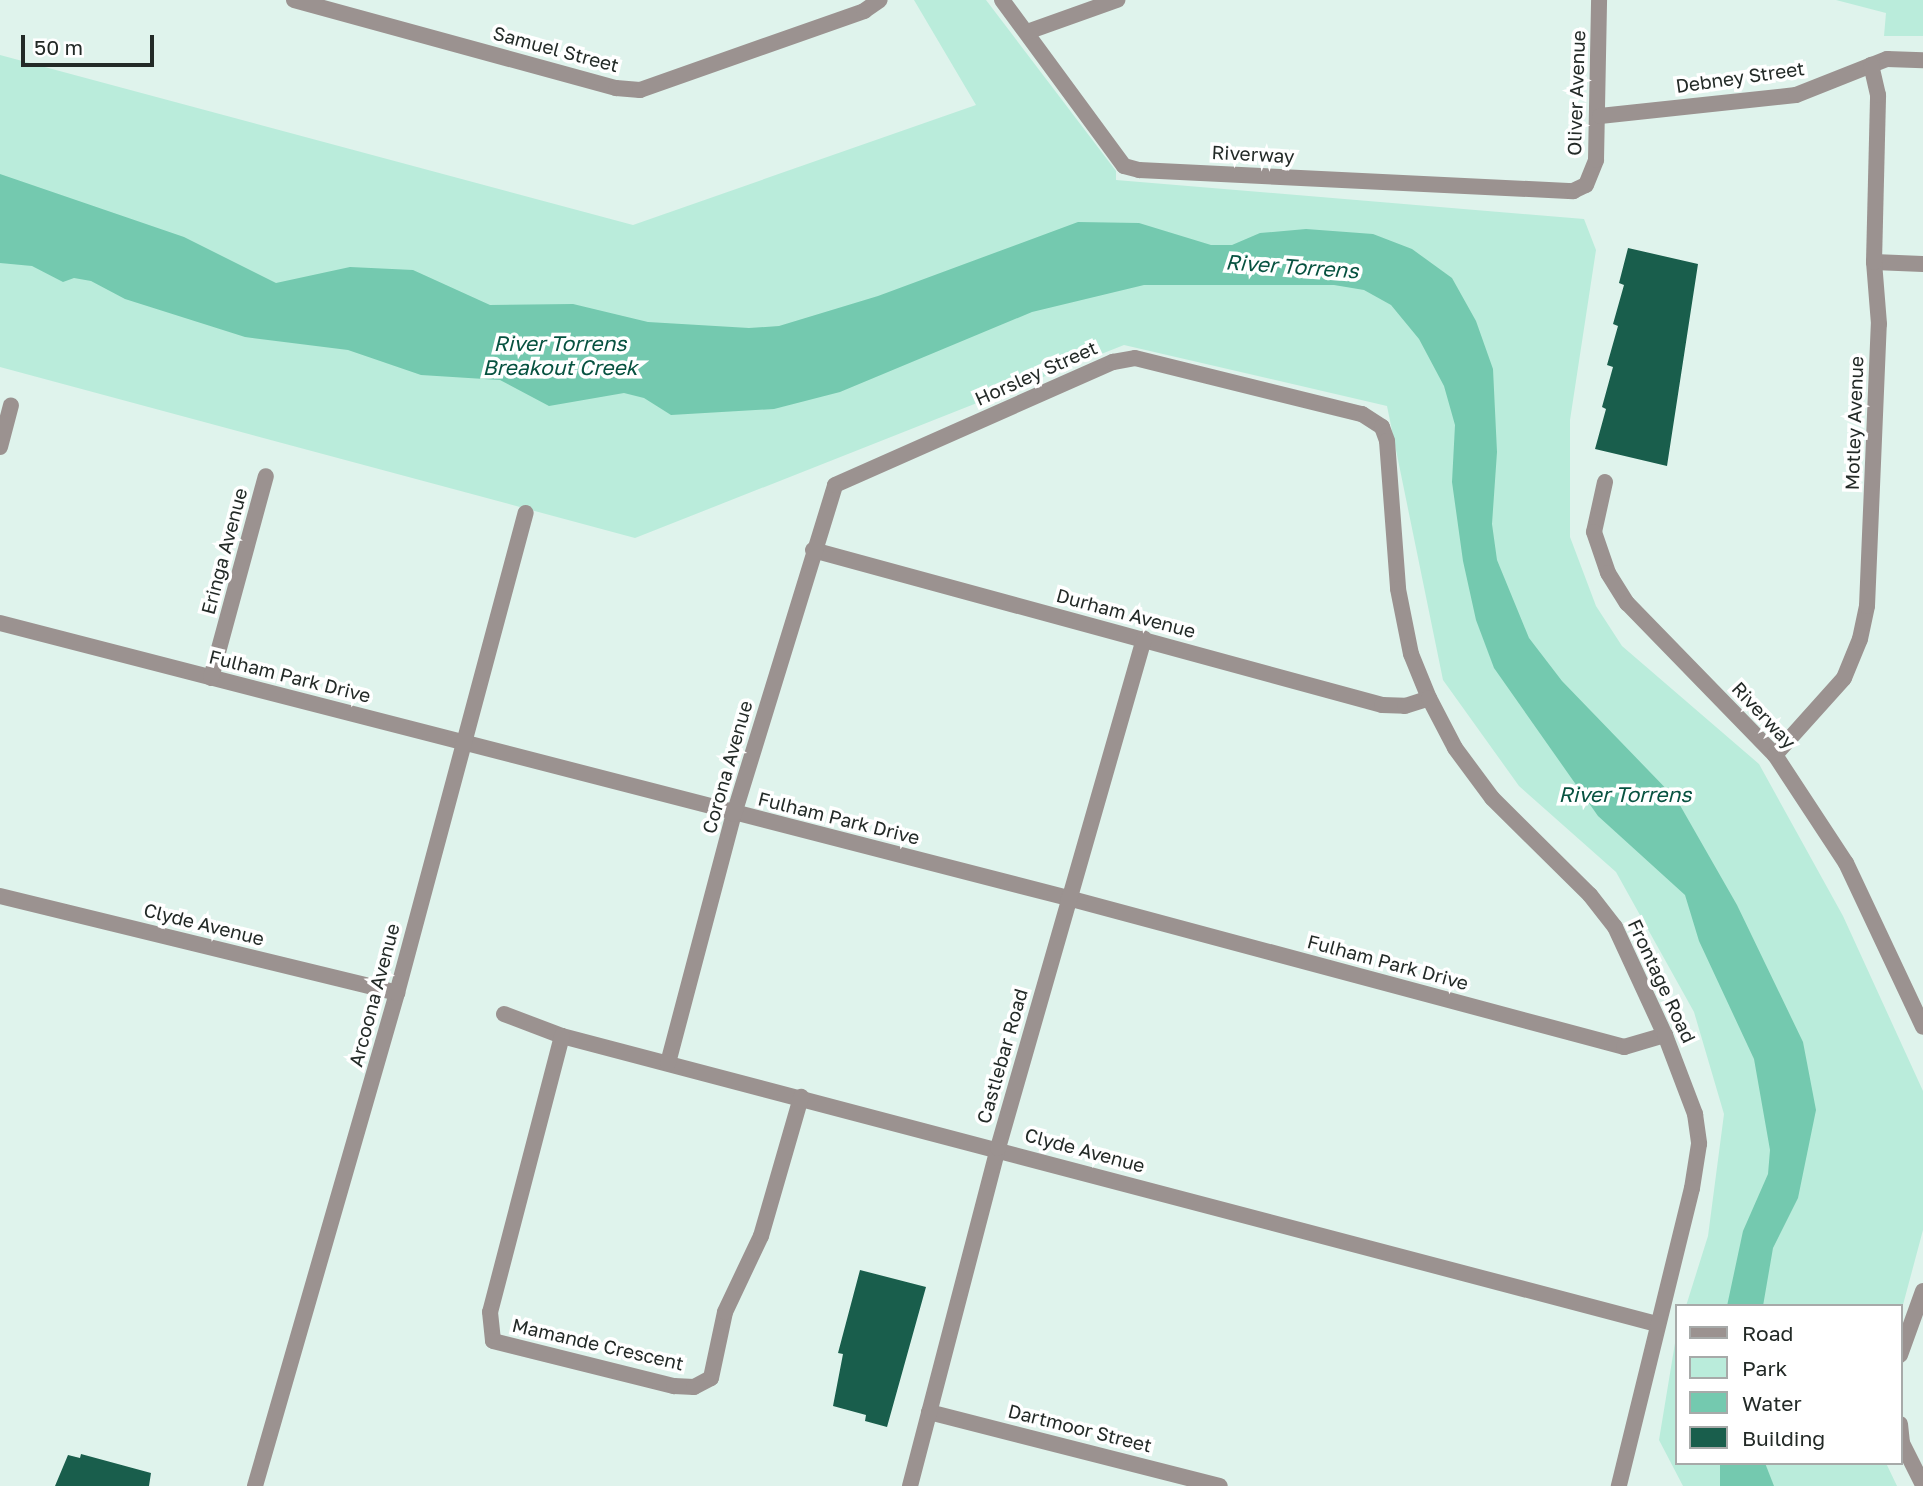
<!DOCTYPE html>
<style>
body{margin:0}
#map{position:relative;width:1923px;height:1486px;overflow:hidden;background:#dff3ec;font-family:"Golos Text",sans-serif}
div>[style]{position:absolute}
[style*='--x']{left:calc(var(--x)*1px);top:calc(var(--y)*1px);width:calc(var(--w)*1px);rotate:calc(var(--a)*1deg)}
.green>*{inset:0;background:#baecdb}
.water>*{inset:0;background:#74c9af}
.building>*{inset:0;background:#195e4c}
.street>*{height:16px;margin:-8px;padding:0 8px;transform-origin:8px;border-radius:8px;background:#9b9290}
span{translate:-50% -50%;white-space:nowrap;text-align:center;line-height:1.15;-webkit-text-stroke:7px #fff;paint-order:stroke}
.street-label{font-size:19px;color:#232a27}
.water-label{font-size:21px;color:#075240;font-style:italic}
.legend{position:absolute;left:1675px;top:1304px;width:228px;height:161px;box-sizing:border-box;background:#fff;border:2px solid #a7aaa9;margin:0;padding:9px 12px;list-style:none;font-size:21px;color:#232a27}
.legend li{display:flex;align-items:center;gap:14px;height:35px}
.legend b{width:35px;border:2px solid #a7aaa9}
.scale{position:absolute;left:21px;top:35px;width:133px;height:32px;box-sizing:border-box;border:4px solid #232a27;border-top:0;padding-left:9px;font-size:21px;line-height:24px;white-space:nowrap;color:#232a27;-webkit-text-stroke:5px #fff;paint-order:stroke}
</style>
<div id="map">
<div class="green">
<i style="clip-path:polygon(914px 0,986px 0,1116px 171px,1116px 180px,1584px 219px,1596px 250px,1570px 420px,1570px 537px,1596px 606px,1622px 646px,1759px 764px,1843px 916px,1923px 1091px,1923px 1230px,1900px 1316px,1900px 1306px,1686px 1306px,1708px 1236px,1724px 1114px,1694px 1012px,1616px 872px,1519px 786px,1443px 680px,1387px 406px,1124px 345px,635px 538px,0 367px,0 55px,633px 225px,976px 105px)"></i>
<i style="clip-path:polygon(1836px 0,1923px 0,1923px 36px,1884px 36px,1886px 13px)"></i>
<i style="clip-path:polygon(1676px 1337px,1676px 1463px,1886px 1463px,1897px 1486px,1683px 1486px,1659px 1440px)"></i>
</div>
<div class="water">
<i style="clip-path:polygon(0 174px,184px 237px,276px 283px,350px 267px,413px 270px,490px 305px,573px 304px,648px 322px,749px 328px,779px 326px,878px 296px,1078px 222px,1139px 223px,1211px 245px,1232px 245px,1260px 233px,1306px 229px,1373px 234px,1412px 249px,1452px 278px,1476px 321px,1493px 369px,1497px 452px,1492px 524px,1497px 560px,1529px 638px,1562px 681px,1677px 800px,1737px 905px,1803px 1042px,1816px 1110px,1798px 1198px,1773px 1248px,1763px 1306px,1727px 1306px,1743px 1231px,1768px 1174px,1770px 1150px,1754px 1059px,1699px 941px,1685px 895px,1598px 816px,1494px 668px,1476px 620px,1463px 561px,1452px 482px,1455px 425px,1444px 386px,1419px 339px,1391px 305px,1364px 290px,1334px 285px,1144px 285px,1032px 312px,840px 392px,774px 409px,671px 415px,644px 398px,624px 393px,549px 406px,500px 380px,421px 375px,348px 350px,245px 337px,125px 299px,91px 281px,74px 278px,63px 282px,32px 266px,0 263px)"></i>
<i style="clip-path:polygon(1720px 1463px,1765px 1463px,1774px 1486px,1720px 1486px)"></i>
</div>
<div class="building">
<i style="clip-path:polygon(1628px 248px,1698px 264px,1667px 466px,1595px 449px,1606px 409px,1602px 407px,1613px 367px,1607px 365px,1618px 326px,1613px 324px,1624px 285px,1619px 283px)"></i>
<i style="clip-path:polygon(860px 1270px,926px 1287px,887px 1427px,865px 1421px,866px 1415px,833px 1406px,843px 1354px,838px 1353px)"></i>
<i style="clip-path:polygon(81px 1454px,151px 1473px,149px 1486px,55px 1486px,68px 1455px,80px 1458px)"></i>
</div>
<div class="street">
<i style="--x:294;--y:0;--w:334;--a:15.3"></i>
<i style="--x:616;--y:88;--w:24;--a:5"></i>
<i style="--x:640;--y:90;--w:238;--a:-19.4"></i>
<i style="--x:864;--y:11;--w:19;--a:-35"></i>
<i style="--x:1002;--y:0;--w:206;--a:53.7"></i>
<i style="--x:1124;--y:166;--w:16;--a:15"></i>
<i style="--x:1139;--y:170;--w:435;--a:2.8"></i>
<i style="--x:1573;--y:191;--w:14;--a:-25"></i>
<i style="--x:1586;--y:185;--w:27;--a:-68"></i>
<i style="--x:1596;--y:160;--w:160;--a:-88.9"></i>
<i style="--x:1027;--y:32;--w:96;--a:-19.6"></i>
<i style="--x:1600;--y:116;--w:197;--a:-6.1"></i>
<i style="--x:1796;--y:95;--w:98;--a:-21.6"></i>
<i style="--x:1887;--y:59;--w:36;--a:2"></i>
<i style="--x:1874;--y:262;--w:49;--a:2.3"></i>
<i style="--x:0;--y:447;--w:43;--a:-75.3"></i>
<i style="--x:1605;--y:482;--w:51;--a:102.4"></i>
<i style="--x:1594;--y:532;--w:43;--a:71.1"></i>
<i style="--x:1608;--y:573;--w:36;--a:58"></i>
<i style="--x:1627;--y:603;--w:212;--a:45.8"></i>
<i style="--x:1775;--y:755;--w:129;--a:56.7"></i>
<i style="--x:1846;--y:863;--w:181;--a:64.8"></i>
<i style="--x:813;--y:550;--w:590;--a:15.24"></i>
<i style="--x:1382;--y:705;--w:23;--a:2"></i>
<i style="--x:1405;--y:706;--w:25;--a:-18"></i>
<i style="--x:0;--y:623;--w:1103;--a:14.44"></i>
<i style="--x:1068;--y:898;--w:576;--a:15"></i>
<i style="--x:1624;--y:1047;--w:43;--a:-16.3"></i>
<i style="--x:211;--y:678;--w:209;--a:-74.8"></i>
<i style="--x:1775;--y:755;--w:103;--a:-48.1"></i>
<i style="--x:1844;--y:678;--w:42;--a:-67.7"></i>
<i style="--x:1860;--y:639;--w:34;--a:-78"></i>
<i style="--x:1867;--y:606;--w:282;--a:-87.6"></i>
<i style="--x:1879;--y:324;--w:62;--a:-94.6"></i>
<i style="--x:1874;--y:262;--w:167;--a:-88.6"></i>
<i style="--x:1878;--y:95;--w:31;--a:-103"></i>
<i style="--x:0;--y:896;--w:409;--a:13.7"></i>
<i style="--x:504;--y:1014;--w:62;--a:20.8"></i>
<i style="--x:562;--y:1036;--w:1132;--a:14.74"></i>
<i style="--x:562;--y:1036;--w:285;--a:104.6"></i>
<i style="--x:490;--y:1312;--w:29;--a:84"></i>
<i style="--x:493;--y:1341;--w:187;--a:14"></i>
<i style="--x:674;--y:1386;--w:20;--a:3"></i>
<i style="--x:694;--y:1387;--w:19;--a:-28"></i>
<i style="--x:711;--y:1378;--w:67;--a:-78"></i>
<i style="--x:725;--y:1312;--w:84;--a:-64.7"></i>
<i style="--x:761;--y:1236;--w:145;--a:-73.9"></i>
<i style="--x:668;--y:1063;--w:258;--a:-75.2"></i>
<i style="--x:734;--y:814;--w:344;--a:-72.9"></i>
<i style="--x:835;--y:485;--w:304;--a:-23.9"></i>
<i style="--x:1113;--y:362;--w:22;--a:-10"></i>
<i style="--x:1135;--y:358;--w:234;--a:13.9"></i>
<i style="--x:1362;--y:414;--w:24;--a:33"></i>
<i style="--x:1382;--y:427;--w:15;--a:70"></i>
<i style="--x:1387;--y:441;--w:148;--a:85.7"></i>
<i style="--x:1398;--y:589;--w:66;--a:78.7"></i>
<i style="--x:1411;--y:654;--w:48;--a:67.8"></i>
<i style="--x:1429;--y:698;--w:56;--a:62.5"></i>
<i style="--x:1455;--y:748;--w:62;--a:53.5"></i>
<i style="--x:1492;--y:798;--w:138;--a:44.7"></i>
<i style="--x:1590;--y:895;--w:41;--a:52"></i>
<i style="--x:1615;--y:927;--w:119;--a:65.2"></i>
<i style="--x:1665;--y:1035;--w:85;--a:69.2"></i>
<i style="--x:1695;--y:1114;--w:30;--a:82"></i>
<i style="--x:1699;--y:1144;--w:45;--a:99"></i>
<i style="--x:1692;--y:1188;--w:307;--a:103.8"></i>
<i style="--x:1900;--y:1355;--w:68;--a:-70.2"></i>
<i style="--x:929;--y:1412;--w:300;--a:14.3"></i>
<i style="--x:1900;--y:1424;--w:19;--a:84"></i>
<i style="--x:1902;--y:1443;--w:47;--a:63.4"></i>
<i style="--x:255;--y:1486;--w:513;--a:-73.93"></i>
<i style="--x:397;--y:993;--w:497;--a:-75"></i>
<i style="--x:910;--y:1486;--w:349;--a:-75.4"></i>
<i style="--x:998;--y:1148;--w:530;--a:-74"></i>
</div>
<div class="street-label">
<span style="left:556px;top:49px;rotate:15deg">Samuel Street</span>
<span style="left:1740px;top:77px;rotate:-8deg">Debney Street</span>
<span style="left:1576px;top:93px;rotate:-88deg">Oliver Avenue</span>
<span style="left:1253px;top:154px;rotate:3deg">Riverway</span>
<span style="left:1036px;top:373px;rotate:-24deg">Horsley Street</span>
<span style="left:1854px;top:423px;rotate:-88deg">Motley Avenue</span>
<span style="left:224px;top:551px;rotate:-75deg">Eringa Avenue</span>
<span style="left:1126px;top:613px;rotate:15deg">Durham Avenue</span>
<span style="left:290px;top:676px;rotate:14deg">Fulham Park Drive</span>
<span style="left:1764px;top:715px;rotate:47deg">Riverway</span>
<span style="left:727px;top:767px;rotate:-74deg">Corona Avenue</span>
<span style="left:839px;top:818px;rotate:14deg">Fulham Park Drive</span>
<span style="left:204px;top:924px;rotate:14deg">Clyde Avenue</span>
<span style="left:1388px;top:962px;rotate:15deg">Fulham Park Drive</span>
<span style="left:1662px;top:981px;rotate:65deg">Frontage Road</span>
<span style="left:374px;top:995px;rotate:-75deg">Arcoona Avenue</span>
<span style="left:1002px;top:1056px;rotate:-74deg">Castlebar Road</span>
<span style="left:1085px;top:1150px;rotate:15deg">Clyde Avenue</span>
<span style="left:598px;top:1344px;rotate:13deg">Mamande Crescent</span>
<span style="left:1080px;top:1428px;rotate:14deg">Dartmoor Street</span>
</div>
<div class="water-label">
<span style="left:1292px;top:266px;rotate:4deg">River Torrens</span>
<span style="left:560px;top:355px">River Torrens<br>Breakout Creek</span>
<span style="left:1625px;top:794px">River Torrens</span>
</div>
<ul class="legend">
<li><b style="height:9px;background:#9b9290"></b>Road</li>
<li><b style="height:19px;background:#baecdb"></b>Park</li>
<li><b style="height:19px;background:#74c9af"></b>Water</li>
<li><b style="height:19px;background:#195e4c"></b>Building</li>
</ul>
<div class="scale">50 m</div>
</div>
